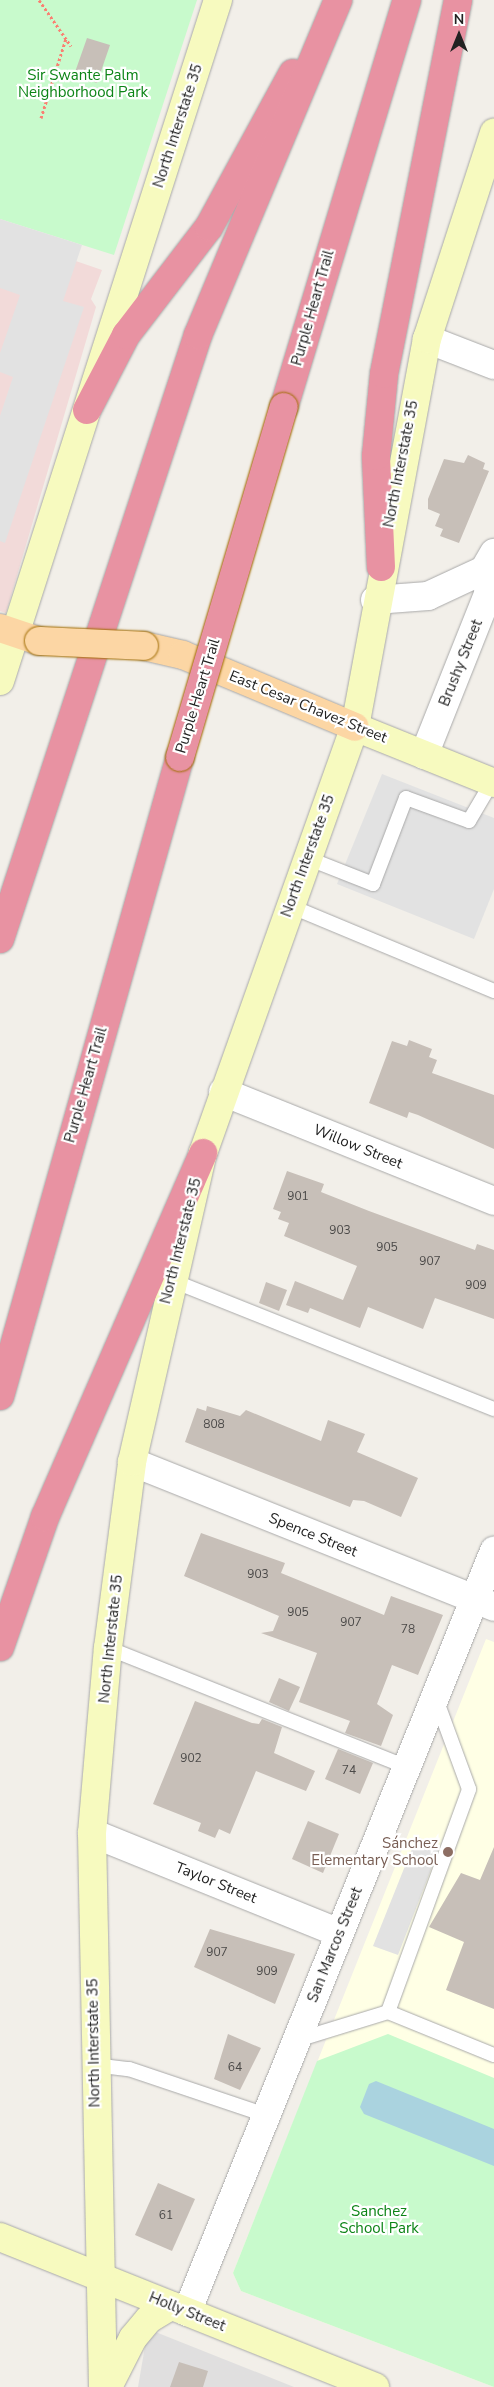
<!DOCTYPE html>
<meta charset="utf-8">
<style>
body{margin:0}
#map{position:relative;width:494px;height:2387px;overflow:hidden;background:#f2efe9;font-family:"Nunito Sans",sans-serif}
div>[style]{position:absolute}
[style*='--x']{left:calc(var(--x)*1px);top:calc(var(--y)*1px);width:calc(var(--w)*1px);rotate:calc(var(--a)*1deg)}
.residential>*{inset:0;background:#e0dfdf}
.commercial>*{inset:0;background:#f2dad9}
.education>*{inset:0;background:#ffffe5}
.park>*{inset:0;background:#c8facc}
.parking>*{inset:0;background:#e2e2e2}
.water>*{inset:0;background:#aad3df}
.building>*{inset:0;background:#c7bfb8}
.path>*{height:3px;margin-top:-1.5px;transform-origin:0;background:repeating-linear-gradient(90deg,#fa8072 0 2.5px,transparent 0 5px)}
.roads{filter:drop-shadow(0 0 1px #a9a9a9) drop-shadow(0 0 1px #a9a9a9)}
.lane>*{height:14px;margin:-7px;padding:0 7px;transform-origin:7px;border-radius:7px;background:#fff}
.street>*{height:28px;margin:-14px;padding:0 14px;transform-origin:14px;border-radius:14px;background:#fff}
.secondary>*{height:28px;margin:-14px;padding:0 14px;transform-origin:14px;border-radius:14px;background:#f7fabf}
.primary>*{height:28px;margin:-14px;padding:0 14px;transform-origin:14px;border-radius:14px;background:#fcd6a4}
.highway>*{height:28px;margin:-14px;padding:0 14px;transform-origin:14px;border-radius:14px;background:#e892a2}
.bridges{filter:drop-shadow(0 0 1px #a06b00) drop-shadow(0 0 1px #a06b00)}
.primary-bridge>*{height:28px;margin:-14px;padding:0 14px;transform-origin:14px;border-radius:14px;background:#fcd6a4}
.highway-bridge>*{height:28px;margin:-14px;padding:0 14px;transform-origin:14px;border-radius:14px;background:#e892a2}
.dots>*{width:14px;height:14px;translate:-50% -50%;box-sizing:border-box;border:2px solid #fff;border-radius:50%}
span{translate:-50% -50%;white-space:nowrap;text-align:center;line-height:1.15;-webkit-text-stroke:4.5px #fff;paint-order:stroke}
.number-label{font-size:12px;color:#4b4948}
.number-label span{-webkit-text-stroke-width:0}
.park-label{font-size:15px;color:#0c8416}
.street-label{font-size:15px;color:#222}
.education-label{font-size:15px;color:#785e54}
.right{translate:-100% -50%;text-align:right}
.north{position:absolute;left:434px;top:10px;width:50px;height:50px;-webkit-text-stroke:4px #fff;paint-order:stroke;rotate:0deg;font-size:14px;font-weight:700;line-height:20px;text-align:center;color:#222}
.north::after{content:'';display:block;margin:auto;width:18px;height:22px;background:#222;clip-path:polygon(50% 0,100% 100%,50% 72%,0 100%)}
</style>
<div id="map">
<div class="residential">
<i style="clip-path:polygon(148px 2329px,294px 2387px,138px 2387px)"></i>
</div>
<div class="commercial">
<i style="clip-path:polygon(0 235px,102px 270px,91px 299px,96px 307px,6px 613px,0 611px)"></i>
</div>
<div class="education">
<i style="clip-path:polygon(486px 1639px,494px 1642px,494px 2387px,241px 2291px,233px 2273px)"></i>
</div>
<div class="park">
<i style="clip-path:polygon(0 0,197px 0,114px 255px,0 219px)"></i>
<i style="clip-path:polygon(388px 2034px,494px 2078px,494px 2387px,241px 2291px,233px 2273px,317px 2061px)"></i>
</div>
<div class="parking">
<i style="clip-path:polygon(0 219px,82px 245px,63px 301px,84px 307px,5px 543px,0 541px,0 416px,13px 377px,0 372px,0 353px,20px 295px,0 288px)"></i>
<i style="clip-path:polygon(382px 774px,494px 818px,494px 889px,474px 939px,337px 884px)"></i>
<i style="clip-path:polygon(417px 1836px,439px 1849px,398px 1955px,373px 1946px)"></i>
</div>
<div class="water">
<i style="clip-path:polygon(376px 2081px,494px 2129px,494px 2166px,364px 2114px,360px 2107px,369px 2084px)"></i>
</div>
<div class="building">
<i style="clip-path:polygon(87px 38px,110px 45px,97px 83px,74px 75px)"></i>
<i style="clip-path:polygon(468px 455px,485px 463px,483px 469px,489px 471px,459px 543px,440px 536px,443px 529px,435px 526px,440px 514px,428px 509px,428px 499px,444px 459px,464px 463px)"></i>
<i style="clip-path:polygon(409px 1040px,432px 1049px,429px 1057px,437px 1060px,432px 1073px,494px 1095px,494px 1149px,418px 1115px,409px 1112px,407px 1118px,369px 1103px,392px 1041px,407px 1046px)"></i>
<i style="clip-path:polygon(287px 1171px,324px 1184px,321px 1192px,369px 1211px,475px 1250px,477px 1244px,494px 1250px,494px 1319px,435px 1298px,423px 1329px,368px 1307px,360px 1328px,310px 1308px,308px 1313px,286px 1305px,295px 1281px,343px 1300px,357px 1266px,284px 1236px,289px 1223px,278px 1219px,281px 1212px,273px 1209px)"></i>
<i style="clip-path:polygon(266px 1282px,287px 1290px,279px 1311px,259px 1303px)"></i>
<i style="clip-path:polygon(207px 1406px,240px 1416px,246px 1410px,321px 1441px,328px 1420px,365px 1434px,357px 1452px,418px 1478px,401px 1517px,364px 1501px,353px 1500px,350px 1507px,185px 1442px,197px 1408px,206px 1411px)"></i>
<i style="clip-path:polygon(201px 1533px,285px 1563px,281px 1573px,384px 1615px,391px 1596px,443px 1615px,418px 1675px,392px 1665px,377px 1704px,393px 1715px,381px 1746px,345px 1733px,350px 1721px,299px 1702px,317px 1653px,261px 1633px,273px 1631px,279px 1616px,184px 1576px)"></i>
<i style="clip-path:polygon(279px 1678px,300px 1687px,289px 1711px,269px 1702px)"></i>
<i style="clip-path:polygon(195px 1701px,252px 1723px,259px 1724px,262px 1719px,282px 1727px,274px 1753px,315px 1771px,306px 1791px,256px 1771px,230px 1834px,219px 1829px,215px 1838px,198px 1831px,201px 1823px,153px 1804px)"></i>
<i style="clip-path:polygon(338px 1749px,373px 1763px,360px 1794px,325px 1779px)"></i>
<i style="clip-path:polygon(308px 1821px,339px 1834px,323px 1873px,292px 1859px)"></i>
<i style="clip-path:polygon(494px 1847px,494px 2009px,446px 1990px,464px 1942px,429px 1927px,461px 1873px,480px 1880px)"></i>
<i style="clip-path:polygon(210px 1929px,295px 1954px,275px 2004px,194px 1967px)"></i>
<i style="clip-path:polygon(228px 2034px,261px 2048px,240px 2090px,214px 2079px)"></i>
<i style="clip-path:polygon(158px 2183px,195px 2199px,172px 2251px,135px 2235px)"></i>
<i style="clip-path:polygon(179px 2362px,208px 2371px,203px 2387px,170px 2387px)"></i>
</div>
<div class="path">
<i style="--x:39;--y:0;--w:56;--a:55.2"></i>
<i style="--x:41;--y:118;--w:84;--a:-72.6"></i>
</div>
<div class="roads">
<div class="lane">
<i style="--x:307;--y:858;--w:71;--a:21.5"></i>
<i style="--x:373;--y:884;--w:92;--a:-69"></i>
<i style="--x:406;--y:798;--w:67;--a:20.1"></i>
<i style="--x:469;--y:821;--w:45;--a:-59.5"></i>
<i style="--x:290;--y:906;--w:221;--a:22.6"></i>
<i style="--x:171;--y:1280;--w:348;--a:21.8"></i>
<i style="--x:108;--y:1648;--w:322;--a:21.7"></i>
<i style="--x:388;--y:2012;--w:114;--a:22.1"></i>
<i style="--x:297;--y:2040;--w:95;--a:-17.1"></i>
<i style="--x:388;--y:2012;--w:237;--a:-70"></i>
<i style="--x:469;--y:1789;--w:96;--a:-110.1"></i>
<i style="--x:94;--y:2065;--w:35;--a:7"></i>
<i style="--x:129;--y:2069;--w:145;--a:18.6"></i>
</div>
<div class="street">
<i style="--x:427;--y:339;--w:72;--a:21.2"></i>
<i style="--x:375;--y:600;--w:53;--a:-4.3"></i>
<i style="--x:428;--y:596;--w:62;--a:-24.9"></i>
<i style="--x:484;--y:570;--w:20;--a:-60"></i>
<i style="--x:424;--y:755;--w:175;--a:-68.3"></i>
<i style="--x:489;--y:592;--w:23;--a:-103"></i>
<i style="--x:223;--y:1092;--w:292;--a:21.9"></i>
<i style="--x:132;--y:1462;--w:390;--a:21.8"></i>
<i style="--x:92;--y:1833;--w:267;--a:22"></i>
<i style="--x:187;--y:2312;--w:821;--a:-68.03"></i>
</div>
<div class="secondary">
<i style="--x:0;--y:681;--w:715;--a:-72.25"></i>
<i style="--x:355;--y:727;--w:150;--a:21.9"></i>
<i style="--x:0;--y:2237;--w:404;--a:21.8"></i>
<i style="--x:103;--y:2387;--w:554;--a:-91.14"></i>
<i style="--x:92;--y:1833;--w:186;--a:-85.1"></i>
<i style="--x:108;--y:1648;--w:188;--a:-82.6"></i>
<i style="--x:132;--y:1462;--w:317;--a:-77.1"></i>
<i style="--x:203;--y:1153;--w:452;--a:-70.4"></i>
<i style="--x:355;--y:727;--w:395;--a:-79.5"></i>
<i style="--x:427;--y:339;--w:217;--a:-72"></i>
<i style="--x:108;--y:2387;--w:55;--a:-63"></i>
<i style="--x:133;--y:2338;--w:25;--a:-50"></i>
<i style="--x:149;--y:2319;--w:26;--a:-31"></i>
</div>
<div class="primary">
<i style="--x:0;--y:628;--w:41;--a:18.4"></i>
<i style="--x:144;--y:646;--w:40;--a:13"></i>
<i style="--x:183;--y:655;--w:186;--a:22.7"></i>
</div>
<div class="highway">
<i style="--x:284;--y:407;--w:425;--a:-73.2"></i>
<i style="--x:87;--y:410;--w:85;--a:-62.5"></i>
<i style="--x:126;--y:335;--w:136;--a:-52.5"></i>
<i style="--x:209;--y:227;--w:175;--a:-61.4"></i>
<i style="--x:381;--y:567;--w:111;--a:-92.6"></i>
<i style="--x:376;--y:456;--w:82;--a:-84.4"></i>
<i style="--x:384;--y:374;--w:381;--a:-78.8"></i>
<i style="--x:0;--y:939;--w:636;--a:-71.85"></i>
<i style="--x:198;--y:335;--w:363;--a:-67.3"></i>
<i style="--x:0;--y:1396;--w:664;--a:-74.27"></i>
<i style="--x:0;--y:1647;--w:138;--a:-70.9"></i>
<i style="--x:45;--y:1517;--w:397;--a:-66.5"></i>
</div>
</div>
<div class="bridges">
<div class="primary-bridge">
<i style="--x:39;--y:641;--w:105;--a:2.7"></i>
</div>
<div class="highway-bridge">
<i style="--x:180;--y:757;--w:365;--a:-73.5"></i>
</div>
</div>
<div class="dots">
<i style="left:448px;top:1852px;background:#8d6e63"></i>
</div>
<div class="number-label">
<span style="left:298px;top:1197px">901</span>
<span style="left:340px;top:1231px">903</span>
<span style="left:387px;top:1248px">905</span>
<span style="left:430px;top:1262px">907</span>
<span style="left:476px;top:1286px">909</span>
<span style="left:214px;top:1425px">808</span>
<span style="left:258px;top:1575px">903</span>
<span style="left:298px;top:1613px">905</span>
<span style="left:351px;top:1623px">907</span>
<span style="left:408px;top:1630px">78</span>
<span style="left:191px;top:1759px">902</span>
<span style="left:349px;top:1771px">74</span>
<span style="left:217px;top:1953px">907</span>
<span style="left:267px;top:1972px">909</span>
<span style="left:235px;top:2068px">64</span>
<span style="left:166px;top:2216px">61</span>
</div>
<div class="park-label">
<span style="left:83px;top:84px">Sir Swante Palm<br>Neighborhood Park</span>
<span style="left:379px;top:2220px">Sanchez<br>School Park</span>
</div>
<div class="street-label">
<span style="left:178px;top:126px;rotate:-72deg">North Interstate 35</span>
<span style="left:313px;top:308px;rotate:-74deg">Purple Heart Trail</span>
<span style="left:401px;top:464px;rotate:-79deg">North Interstate 35</span>
<span style="left:461px;top:663px;rotate:-68deg">Brushy Street</span>
<span style="left:198px;top:696px;rotate:-73deg">Purple Heart Trail</span>
<span style="left:308px;top:707px;rotate:22deg">East Cesar Chavez Street</span>
<span style="left:308px;top:856px;rotate:-70deg">North Interstate 35</span>
<span style="left:86px;top:1085px;rotate:-74deg">Purple Heart Trail</span>
<span style="left:358px;top:1147px;rotate:22deg">Willow Street</span>
<span style="left:181px;top:1241px;rotate:-76deg">North Interstate 35</span>
<span style="left:313px;top:1535px;rotate:22deg">Spence Street</span>
<span style="left:111px;top:1639px;rotate:-84deg">North Interstate 35</span>
<span style="left:216px;top:1883px;rotate:22deg">Taylor Street</span>
<span style="left:335px;top:1945px;rotate:-68deg">San Marcos Street</span>
<span style="left:94px;top:2043px;rotate:-91deg">North Interstate 35</span>
<span style="left:187px;top:2312px;rotate:22deg">Holly Street</span>
</div>
<div class="education-label">
<span class="right" style="left:438px;top:1852px">Sánchez<br>Elementary School</span>
</div>
<div class="north">N</div>
</div>
